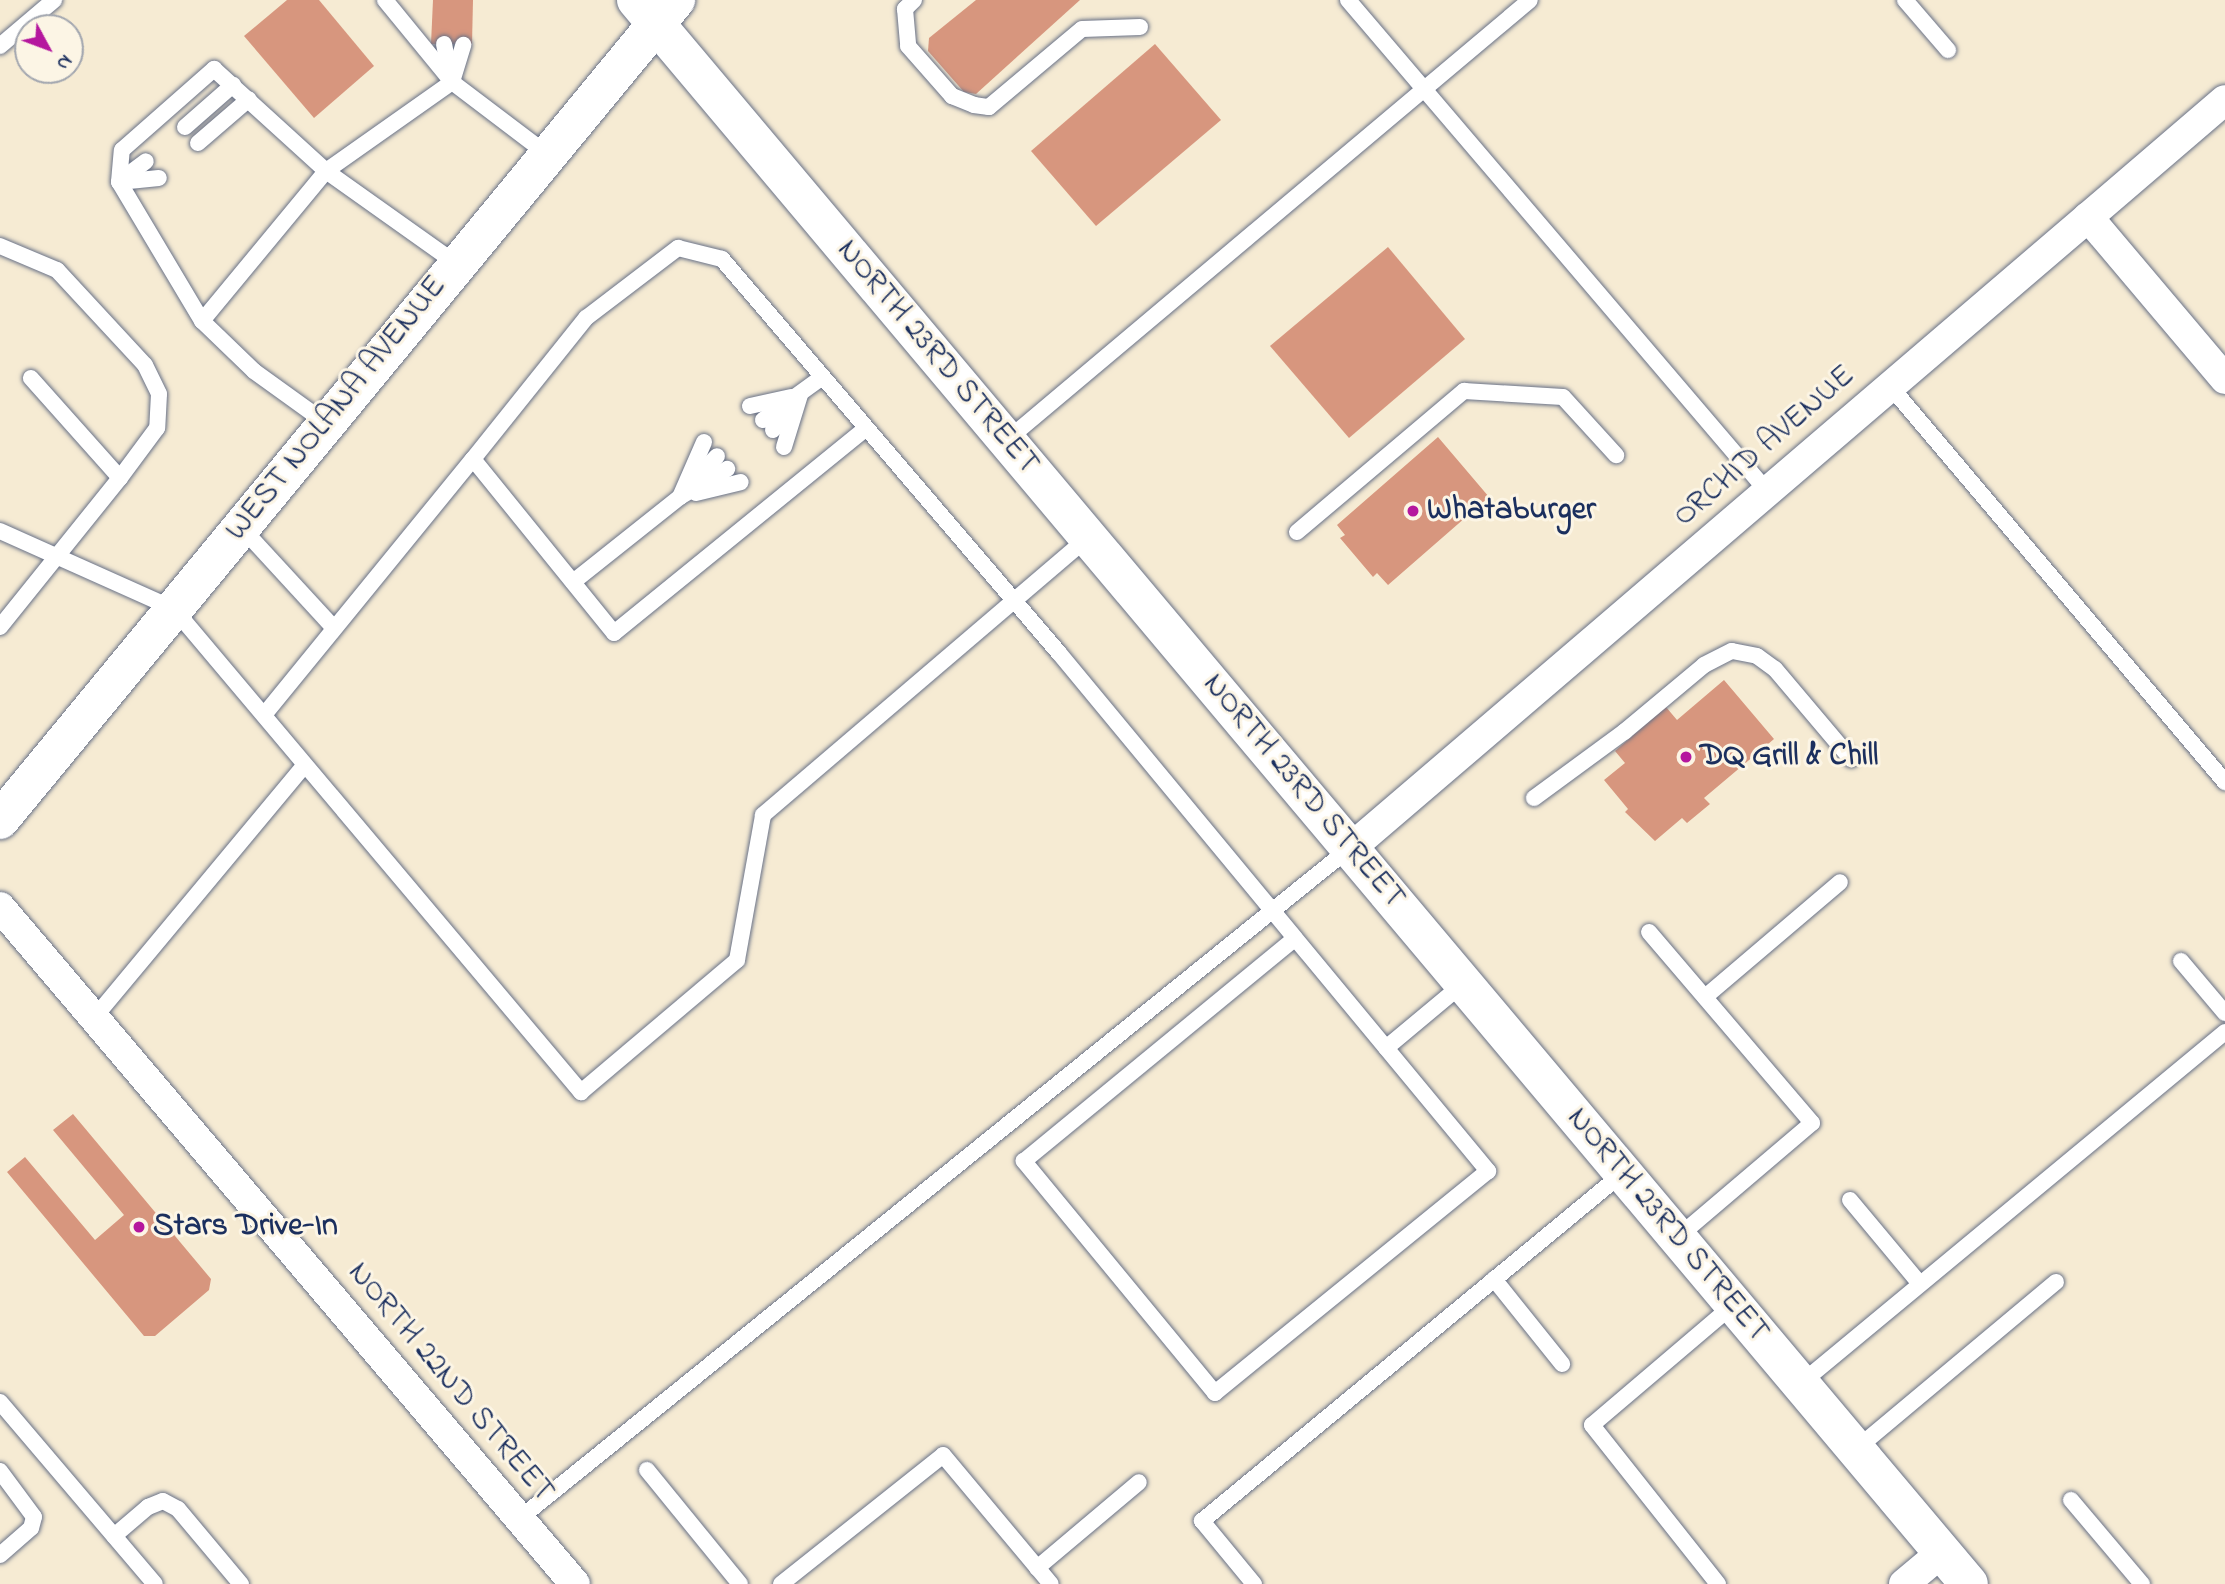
<!DOCTYPE html>
<style>
body{margin:0}
#map{position:relative;width:2225px;height:1584px;overflow:hidden;background:#f6ebd3;font-family:"Indie Flower",sans-serif}
div>[style]{position:absolute}
[style*='--x']{left:calc(var(--x)*1px);top:calc(var(--y)*1px);width:calc(var(--w)*1px);rotate:calc(var(--a)*1deg)}
.building>*{inset:0;background:#d7967e}
.roads{filter:drop-shadow(0 0 2px #687187) drop-shadow(0 0 2px #687187)}
.service>*{height:16px;margin:-8px;padding:0 8px;transform-origin:8px;border-radius:8px;background:#fff}
.minor>*{height:30px;margin:-15px;padding:0 15px;transform-origin:15px;border-radius:15px;background:#fff}
.secondary>*{height:38px;margin:-19px;padding:0 19px;transform-origin:19px;border-radius:19px;background:#fff}
.dots>*{width:19px;height:19px;translate:-50% -50%;box-sizing:border-box;border:4px solid #fcf5e5;border-radius:50%}
span{translate:-50% -50%;white-space:nowrap;text-align:center;line-height:1.15;-webkit-text-stroke:6px #fcf5e5;paint-order:stroke}
.street-label{font-size:32px;color:#1b2f5e}
.poi-label{font-size:32px;color:#1b2f5e;font-weight:700}
.left{translate:0 -50%;text-align:left}
.north{position:absolute;left:14px;top:14px;width:70px;height:70px;box-sizing:border-box;background:#fcf5e5;border:2px solid #a2a6af;border-radius:50%;rotate:131deg;font-size:19px;font-weight:700;line-height:28px;text-align:center;color:#1b2f5e}
.north::after{content:'';display:block;margin:auto;width:24px;height:32px;background:#b5179e;clip-path:polygon(50% 0,100% 100%,50% 72%,0 100%)}
</style>
<div id="map">
<div class="building">
<i style="clip-path:polygon(287px 0,319px 0,374px 66px,314px 118px,244px 36px)"></i>
<i style="clip-path:polygon(433px 0,473px 0,472px 44px,431px 44px)"></i>
<i style="clip-path:polygon(976px 0,1080px 0,976px 94px,964px 92px,928px 51px,929px 38px)"></i>
<i style="clip-path:polygon(1155px 44px,1221px 120px,1096px 226px,1031px 151px)"></i>
<i style="clip-path:polygon(1388px 247px,1465px 339px,1349px 438px,1270px 346px)"></i>
<i style="clip-path:polygon(1438px 437px,1489px 497px,1388px 585px,1377px 573px,1373px 577px,1340px 538px,1345px 535px,1337px 525px)"></i>
<i style="clip-path:polygon(1724px 680px,1774px 739px,1704px 798px,1710px 804px,1687px 823px,1682px 818px,1655px 841px,1625px 812px,1628px 809px,1604px 780px,1625px 763px,1615px 751px,1666px 707px,1677px 720px)"></i>
<i style="clip-path:polygon(73px 1114px,211px 1279px,209px 1290px,155px 1336px,144px 1336px,7px 1172px,25px 1157px,95px 1240px,124px 1215px,53px 1130px)"></i>
</div>
<div class="roads">
<div class="service">
<i style="--x:385;--y:0;--w:106;--a:50.7"></i>
<i style="--x:452;--y:82;--w:119;--a:37.2"></i>
<i style="--x:914;--y:0;--w:13;--a:135"></i>
<i style="--x:905;--y:9;--w:37;--a:85"></i>
<i style="--x:908;--y:46;--w:67;--a:48.7"></i>
<i style="--x:952;--y:96;--w:24;--a:22"></i>
<i style="--x:974;--y:105;--w:15;--a:8"></i>
<i style="--x:989;--y:107;--w:121;--a:-40"></i>
<i style="--x:1082;--y:29;--w:58;--a:-2"></i>
<i style="--x:1348;--y:0;--w:645;--a:49.52"></i>
<i style="--x:1905;--y:0;--w:66;--a:49.3"></i>
<i style="--x:444;--y:44;--w:37;--a:79"></i>
<i style="--x:0;--y:46;--w:71;--a:-40.4"></i>
<i style="--x:185;--y:127;--w:64;--a:-41.2"></i>
<i style="--x:198;--y:143;--w:67;--a:-40.8"></i>
<i style="--x:121;--y:180;--w:31;--a:-37"></i>
<i style="--x:119;--y:182;--w:40;--a:-5.7"></i>
<i style="--x:0;--y:246;--w:62;--a:22.8"></i>
<i style="--x:57;--y:270;--w:129;--a:47.2"></i>
<i style="--x:145;--y:365;--w:32;--a:64"></i>
<i style="--x:159;--y:394;--w:34;--a:93"></i>
<i style="--x:157;--y:428;--w:62;--a:126.5"></i>
<i style="--x:202;--y:321;--w:195;--a:-50.4"></i>
<i style="--x:326;--y:171;--w:154;--a:-35.2"></i>
<i style="--x:452;--y:82;--w:39;--a:-73"></i>
<i style="--x:1890;--y:386;--w:519;--a:49.77"></i>
<i style="--x:750;--y:406;--w:42;--a:-12.4"></i>
<i style="--x:763;--y:420;--w:72;--a:-35.9"></i>
<i style="--x:326;--y:423;--w:89;--a:-144.2"></i>
<i style="--x:254;--y:371;--w:72;--a:-136.1"></i>
<i style="--x:202;--y:321;--w:162;--a:-120.8"></i>
<i style="--x:119;--y:182;--w:32;--a:-85"></i>
<i style="--x:122;--y:150;--w:123;--a:-41.4"></i>
<i style="--x:214;--y:69;--w:151;--a:42.3"></i>
<i style="--x:326;--y:171;--w:161;--a:35.4"></i>
<i style="--x:773;--y:430;--w:31;--a:-53"></i>
<i style="--x:1007;--y:440;--w:683;--a:-40.07"></i>
<i style="--x:784;--y:447;--w:54;--a:-72.9"></i>
<i style="--x:473;--y:459;--w:181;--a:-51.3"></i>
<i style="--x:586;--y:318;--w:116;--a:-37.3"></i>
<i style="--x:678;--y:248;--w:45;--a:14"></i>
<i style="--x:722;--y:259;--w:518;--a:49.46"></i>
<i style="--x:1059;--y:653;--w:673;--a:50.37"></i>
<i style="--x:1488;--y:1171;--w:352;--a:140.9"></i>
<i style="--x:1215;--y:1393;--w:301;--a:-129.5"></i>
<i style="--x:1024;--y:1161;--w:350;--a:-39.4"></i>
<i style="--x:691;--y:484;--w:38;--a:-47"></i>
<i style="--x:696;--y:493;--w:46;--a:-13.7"></i>
<i style="--x:680;--y:497;--w:60;--a:-66.4"></i>
<i style="--x:241;--y:527;--w:137;--a:47.4"></i>
<i style="--x:0;--y:531;--w:191;--a:24.1"></i>
<i style="--x:174;--y:609;--w:632;--a:49.88"></i>
<i style="--x:581;--y:1092;--w:204;--a:-40.2"></i>
<i style="--x:737;--y:960;--w:147;--a:-79.8"></i>
<i style="--x:763;--y:815;--w:428;--a:-40.5"></i>
<i style="--x:1297;--y:532;--w:219;--a:-40.2"></i>
<i style="--x:1464;--y:391;--w:99;--a:3.5"></i>
<i style="--x:1563;--y:397;--w:79;--a:47.6"></i>
<i style="--x:573;--y:582;--w:137;--a:-38.5"></i>
<i style="--x:680;--y:497;--w:55;--a:-30.8"></i>
<i style="--x:0;--y:627;--w:191;--a:-51.2"></i>
<i style="--x:120;--y:478;--w:134;--a:-131.7"></i>
<i style="--x:264;--y:715;--w:330;--a:-50.8"></i>
<i style="--x:473;--y:459;--w:224;--a:51"></i>
<i style="--x:614;--y:633;--w:322;--a:-39.1"></i>
<i style="--x:1534;--y:798;--w:112;--a:-36.3"></i>
<i style="--x:1624;--y:732;--w:104;--a:-39.9"></i>
<i style="--x:1704;--y:665;--w:31;--a:-27"></i>
<i style="--x:1732;--y:651;--w:25;--a:11"></i>
<i style="--x:1757;--y:656;--w:22;--a:36"></i>
<i style="--x:1775;--y:669;--w:118;--a:49.8"></i>
<i style="--x:1649;--y:932;--w:251;--a:49.5"></i>
<i style="--x:1812;--y:1123;--w:177;--a:139.6"></i>
<i style="--x:2181;--y:961;--w:68;--a:49.8"></i>
<i style="--x:1705;--y:997;--w:177;--a:-40.4"></i>
<i style="--x:94;--y:1018;--w:329;--a:-50.2"></i>
<i style="--x:1386;--y:1048;--w:102;--a:-39.8"></i>
<i style="--x:1850;--y:1200;--w:109;--a:50.2"></i>
<i style="--x:1494;--y:1279;--w:109;--a:51.3"></i>
<i style="--x:1800;--y:1384;--w:552;--a:-39.63"></i>
<i style="--x:0;--y:1402;--w:239;--a:49.6"></i>
<i style="--x:1855;--y:1450;--w:262;--a:-39.9"></i>
<i style="--x:647;--y:1470;--w:147;--a:50.8"></i>
<i style="--x:0;--y:1471;--w:57;--a:53.5"></i>
<i style="--x:34;--y:1517;--w:11;--a:105"></i>
<i style="--x:31;--y:1528;--w:41;--a:138.9"></i>
<i style="--x:2071;--y:1500;--w:110;--a:49.8"></i>
<i style="--x:519;--y:1519;--w:1068;--a:-38.92"></i>
<i style="--x:114;--y:1536;--w:45;--a:-40.5"></i>
<i style="--x:148;--y:1507;--w:16;--a:-22"></i>
<i style="--x:163;--y:1501;--w:17;--a:28"></i>
<i style="--x:178;--y:1509;--w:98;--a:50"></i>
<i style="--x:1037;--y:1568;--w:133;--a:-40.1"></i>
<i style="--x:781;--y:1584;--w:207;--a:-38.5"></i>
<i style="--x:943;--y:1455;--w:168;--a:50.1"></i>
<i style="--x:1254;--y:1584;--w:82;--a:-129.5"></i>
<i style="--x:1202;--y:1521;--w:546;--a:-39.58"></i>
<i style="--x:1718;--y:1584;--w:203;--a:-128.4"></i>
<i style="--x:1592;--y:1425;--w:187;--a:-40.4"></i>
</div>
<div class="minor">
<i style="--x:2088;--y:217;--w:212;--a:49.8"></i>
<i style="--x:1351;--y:848;--w:1150;--a:-40.56"></i>
<i style="--x:0;--y:907;--w:888;--a:49.66"></i>
<i style="--x:1904;--y:1584;--w:48;--a:-40"></i>
</div>
<div class="secondary">
<i style="--x:636;--y:0;--w:2070;--a:49.92"></i>
<i style="--x:0;--y:820;--w:1063;--a:-50.5"></i>
</div>
</div>
<div class="dots">
<i style="left:1413px;top:511px;background:#b5179e"></i>
<i style="left:1686px;top:757px;background:#b5179e"></i>
<i style="left:139px;top:1227px;background:#b5179e"></i>
</div>
<div class="street-label">
<span style="left:937px;top:358px;rotate:50deg">NORTH 23RD STREET</span>
<span style="left:337px;top:409px;rotate:-51deg">WEST NOLANA AVENUE</span>
<span style="left:1765px;top:447px;rotate:-41deg">ORCHID AVENUE</span>
<span style="left:1303px;top:792px;rotate:50deg">NORTH 23RD STREET</span>
<span style="left:1667px;top:1226px;rotate:50deg">NORTH 23RD STREET</span>
<span style="left:450px;top:1383px;rotate:50deg">NORTH 22ND STREET</span>
</div>
<div class="poi-label">
<span class="left" style="left:1427px;top:511px">Whataburger</span>
<span class="left" style="left:1700px;top:757px">DQ Grill &amp; Chill</span>
<span class="left" style="left:153px;top:1227px">Stars Drive-In</span>
</div>
<div class="north">N</div>
</div>
